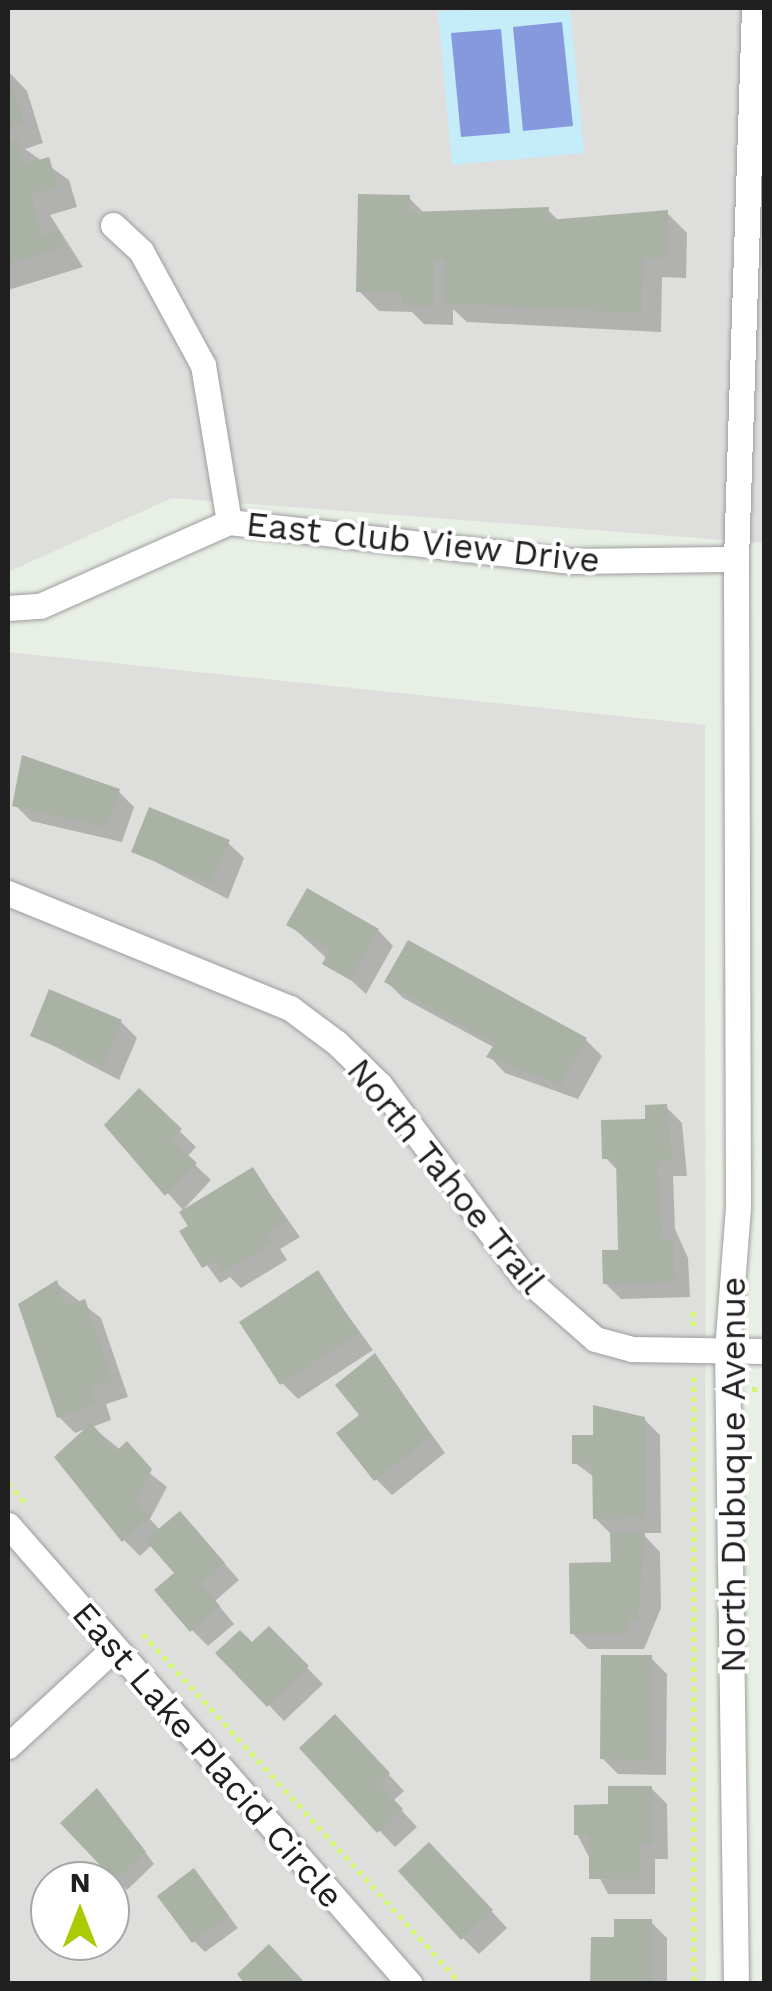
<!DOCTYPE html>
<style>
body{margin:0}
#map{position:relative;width:772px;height:1991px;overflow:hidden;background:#e8f0e6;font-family:"Work Sans",sans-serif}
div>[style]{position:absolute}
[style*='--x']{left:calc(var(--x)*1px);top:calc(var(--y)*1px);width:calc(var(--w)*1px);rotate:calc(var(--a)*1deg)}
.residential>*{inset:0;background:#dededd}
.park>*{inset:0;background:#c5ecf9}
.pitch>*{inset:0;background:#8699dd}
.shadow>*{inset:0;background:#0003}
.building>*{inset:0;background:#aab2a6}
.path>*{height:5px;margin-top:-2.5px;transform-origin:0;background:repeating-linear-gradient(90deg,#d3f770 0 5px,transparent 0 10px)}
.roads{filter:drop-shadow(0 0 2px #9d9d9d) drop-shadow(0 0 2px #9d9d9d)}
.minor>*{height:25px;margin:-12.5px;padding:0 12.5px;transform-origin:12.5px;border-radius:12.5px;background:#fff}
span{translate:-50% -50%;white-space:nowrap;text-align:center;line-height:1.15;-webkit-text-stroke:8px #fff;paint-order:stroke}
.street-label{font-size:35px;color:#202020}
.frame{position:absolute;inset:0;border:10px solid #202020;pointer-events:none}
.north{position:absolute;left:30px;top:1861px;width:100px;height:100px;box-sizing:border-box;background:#fff;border:2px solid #a6a6a6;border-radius:50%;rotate:0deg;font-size:28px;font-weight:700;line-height:40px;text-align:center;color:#202020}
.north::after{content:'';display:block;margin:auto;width:35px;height:45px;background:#aacc04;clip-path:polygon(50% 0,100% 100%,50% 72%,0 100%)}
</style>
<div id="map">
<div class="residential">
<i style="clip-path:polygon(8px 8px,764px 8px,764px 543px,172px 498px,8px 572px)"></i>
<i style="clip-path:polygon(evenodd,8px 652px,705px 725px,706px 1983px,8px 1984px,8px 652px,50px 1881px,110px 1881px,110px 1941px,50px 1941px,50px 1881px)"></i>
</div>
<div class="park">
<i style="clip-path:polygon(570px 8px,584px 153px,452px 165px,438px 11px)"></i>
</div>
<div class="pitch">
<i style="clip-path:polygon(562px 22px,573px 126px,523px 131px,513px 27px)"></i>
<i style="clip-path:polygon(501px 29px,510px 133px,461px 137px,451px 33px)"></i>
</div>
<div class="shadow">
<i style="clip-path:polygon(8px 71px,27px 91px,43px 143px,25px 149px,69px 180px,77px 207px,50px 215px,83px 267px,8px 290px)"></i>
<i style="clip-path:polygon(409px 198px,425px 214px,548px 210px,561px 223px,667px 213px,687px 233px,686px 278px,662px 277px,661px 332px,467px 322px,453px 309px,453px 325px,424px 324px,412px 312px,379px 311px,359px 291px)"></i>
<i style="clip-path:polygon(118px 791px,134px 807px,122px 842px,31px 821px,15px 805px)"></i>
<i style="clip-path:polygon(228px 843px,244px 858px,228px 899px,134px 851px)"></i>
<i style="clip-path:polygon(289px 924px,378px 930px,393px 946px,366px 994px)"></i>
<i style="clip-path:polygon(409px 943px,586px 1040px,602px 1056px,578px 1099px,505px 1073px,490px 1057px,495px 1048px,403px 998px,387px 982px)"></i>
<i style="clip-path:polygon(121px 1022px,137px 1038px,119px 1080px,33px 1035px)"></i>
<i style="clip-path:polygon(139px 1092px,196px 1147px,187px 1157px,211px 1180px,183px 1210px,107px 1125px)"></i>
<i style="clip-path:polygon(666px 1107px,682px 1123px,687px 1176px,673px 1176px,675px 1229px,688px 1258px,690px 1297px,621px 1299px,605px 1283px,621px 1252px,618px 1171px,605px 1157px)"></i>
<i style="clip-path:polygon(253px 1170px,300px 1237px,280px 1249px,287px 1260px,241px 1288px,230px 1277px,220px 1283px,183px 1232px)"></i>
<i style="clip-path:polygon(318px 1274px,373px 1350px,298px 1399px,282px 1383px)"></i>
<i style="clip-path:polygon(56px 1283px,101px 1318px,128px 1397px,106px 1404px,111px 1420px,92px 1427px,167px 1487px,150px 1519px,160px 1530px,195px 1530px,239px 1580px,215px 1601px,234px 1624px,208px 1646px,192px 1630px,177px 1573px,153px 1544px,140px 1556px,124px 1540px,91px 1427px,75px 1433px,59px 1417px)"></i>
<i style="clip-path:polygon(375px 1356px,445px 1453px,392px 1495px,376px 1479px,362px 1415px)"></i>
<i style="clip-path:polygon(644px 1419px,660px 1435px,661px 1533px,642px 1533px,660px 1552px,661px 1608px,644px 1649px,588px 1649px,572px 1633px,613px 1565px,611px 1534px,595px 1518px,595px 1478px,574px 1462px,596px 1437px)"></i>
<i style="clip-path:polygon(269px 1629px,323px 1684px,284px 1721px,219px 1653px,252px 1645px)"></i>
<i style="clip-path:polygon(651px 1658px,667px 1674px,666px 1775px,618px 1774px,602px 1758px)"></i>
<i style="clip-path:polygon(351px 1734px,404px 1791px,393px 1801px,417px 1827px,395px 1847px,302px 1748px)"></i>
<i style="clip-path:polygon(651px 1788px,667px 1804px,668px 1859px,655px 1859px,655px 1894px,608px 1894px,577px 1834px)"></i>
<i style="clip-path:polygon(107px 1802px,154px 1864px,127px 1890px,64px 1823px)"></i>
<i style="clip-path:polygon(445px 1861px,507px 1928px,479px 1954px,463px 1938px)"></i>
<i style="clip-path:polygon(194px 1872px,238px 1928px,205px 1952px,194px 1941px)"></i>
<i style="clip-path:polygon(651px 1922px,667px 1938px,667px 1984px,593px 1984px,616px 1939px)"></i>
</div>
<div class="building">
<i style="clip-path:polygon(8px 71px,24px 123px,8px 128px)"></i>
<i style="clip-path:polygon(17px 138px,25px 164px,49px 157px,58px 187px,31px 194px,43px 235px,59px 231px,64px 247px,8px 264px,8px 141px)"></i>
<i style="clip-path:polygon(358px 194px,410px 195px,409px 212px,549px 207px,548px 220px,668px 210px,667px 258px,643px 258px,642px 313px,444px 303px,445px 259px,434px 259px,433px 306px,401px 305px,402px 293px,356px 292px)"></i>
<i style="clip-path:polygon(22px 755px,120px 789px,106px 827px,12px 806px)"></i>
<i style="clip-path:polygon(149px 807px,230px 840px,211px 884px,131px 852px)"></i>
<i style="clip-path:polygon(307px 888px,379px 929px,350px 980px,322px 964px,330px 949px,286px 925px)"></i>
<i style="clip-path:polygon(408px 940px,587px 1038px,561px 1085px,486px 1057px,495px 1043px,384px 982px)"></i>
<i style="clip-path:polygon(49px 989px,122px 1020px,103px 1066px,30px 1036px)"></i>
<i style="clip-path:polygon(139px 1088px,182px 1129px,172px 1140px,197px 1163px,165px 1196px,104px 1125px)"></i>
<i style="clip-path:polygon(667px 1104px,672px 1160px,658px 1161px,660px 1212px,663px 1240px,673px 1239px,675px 1282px,603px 1284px,602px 1250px,618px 1250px,616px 1159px,602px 1159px,601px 1120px,645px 1119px,645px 1105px)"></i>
<i style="clip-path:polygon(253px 1167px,286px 1220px,266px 1233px,273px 1243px,223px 1273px,216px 1261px,202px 1268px,179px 1231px,188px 1226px,179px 1212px)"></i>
<i style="clip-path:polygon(318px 1270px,359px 1333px,280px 1385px,239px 1322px)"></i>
<i style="clip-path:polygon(57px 1280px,65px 1306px,85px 1299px,113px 1381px,91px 1388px,97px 1404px,57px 1418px,18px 1304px)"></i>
<i style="clip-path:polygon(375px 1353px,432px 1436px,374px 1481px,336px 1433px,359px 1415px,335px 1385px)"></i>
<i style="clip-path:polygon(593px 1405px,645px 1417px,646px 1518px,593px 1519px,592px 1463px,572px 1464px,572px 1435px,593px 1435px)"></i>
<i style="clip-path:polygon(91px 1423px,116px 1451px,127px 1441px,152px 1469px,136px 1501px,150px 1517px,122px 1542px,54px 1457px)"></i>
<i style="clip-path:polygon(180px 1511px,225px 1563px,201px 1584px,220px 1606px,190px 1632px,154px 1590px,174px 1573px,145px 1540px)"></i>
<i style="clip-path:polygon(610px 1533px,645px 1533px,638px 1620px,628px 1620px,628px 1634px,570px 1634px,569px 1563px,611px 1562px)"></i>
<i style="clip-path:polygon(269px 1626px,309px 1666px,267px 1707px,215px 1653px,240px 1630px,252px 1642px)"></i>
<i style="clip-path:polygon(601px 1655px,652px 1655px,651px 1760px,600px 1759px)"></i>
<i style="clip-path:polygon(335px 1714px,390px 1773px,379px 1784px,403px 1809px,377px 1833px,299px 1748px)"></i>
<i style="clip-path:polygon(608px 1786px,652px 1786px,653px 1844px,640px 1844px,640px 1879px,589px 1879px,589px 1835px,574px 1835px,574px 1805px,608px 1804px)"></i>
<i style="clip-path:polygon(97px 1788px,146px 1852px,115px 1881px,60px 1823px)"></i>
<i style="clip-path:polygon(429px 1842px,493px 1910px,461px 1940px,398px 1871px)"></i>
<i style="clip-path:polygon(194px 1868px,229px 1916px,192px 1943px,157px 1896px)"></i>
<i style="clip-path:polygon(614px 1919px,652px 1919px,652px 1984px,590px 1984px,591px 1937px,614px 1937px)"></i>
<i style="clip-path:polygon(269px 1944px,306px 1984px,245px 1984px,237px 1974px)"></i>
</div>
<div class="path">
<i style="--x:693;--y:1311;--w:15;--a:90"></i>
<i style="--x:694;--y:1377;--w:607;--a:90"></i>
<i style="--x:752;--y:1389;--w:12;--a:0"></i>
<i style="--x:8;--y:1483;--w:28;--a:49"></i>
<i style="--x:143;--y:1634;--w:474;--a:47.7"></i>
</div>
<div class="roads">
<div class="minor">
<i style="--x:113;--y:225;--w:38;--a:43"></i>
<i style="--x:141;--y:251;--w:130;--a:61.5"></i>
<i style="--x:203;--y:365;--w:159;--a:80.6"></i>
<i style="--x:8;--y:608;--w:32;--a:-4"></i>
<i style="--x:40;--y:606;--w:207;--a:-24"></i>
<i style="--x:229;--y:522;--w:345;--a:6.5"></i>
<i style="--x:572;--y:561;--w:164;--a:-0.7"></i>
<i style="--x:8;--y:893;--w:305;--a:22.2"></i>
<i style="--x:290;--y:1008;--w:59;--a:36.7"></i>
<i style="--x:337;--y:1043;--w:60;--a:44.3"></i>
<i style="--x:380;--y:1085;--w:237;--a:53.2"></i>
<i style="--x:522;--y:1275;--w:97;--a:41.2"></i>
<i style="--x:595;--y:1339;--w:38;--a:15"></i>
<i style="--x:632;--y:1349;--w:132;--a:0.9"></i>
<i style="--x:8;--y:1525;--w:610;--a:48.79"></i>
<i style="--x:8;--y:1746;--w:143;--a:-42.7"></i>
<i style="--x:736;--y:1984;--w:634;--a:-90.81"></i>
<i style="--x:727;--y:1350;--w:143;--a:-85.6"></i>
<i style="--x:738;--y:1207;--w:648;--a:-90.18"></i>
<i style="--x:736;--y:559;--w:551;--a:-88.13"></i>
</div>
</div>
<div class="street-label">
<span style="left:423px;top:542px;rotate:6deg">East Club View Drive</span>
<span style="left:446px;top:1176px;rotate:51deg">North Tahoe Trail</span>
<span style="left:733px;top:1475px;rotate:-90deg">North Dubuque Avenue</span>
<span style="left:208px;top:1755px;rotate:49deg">East Lake Placid Circle</span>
</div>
<div class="frame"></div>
<div class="north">N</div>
</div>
